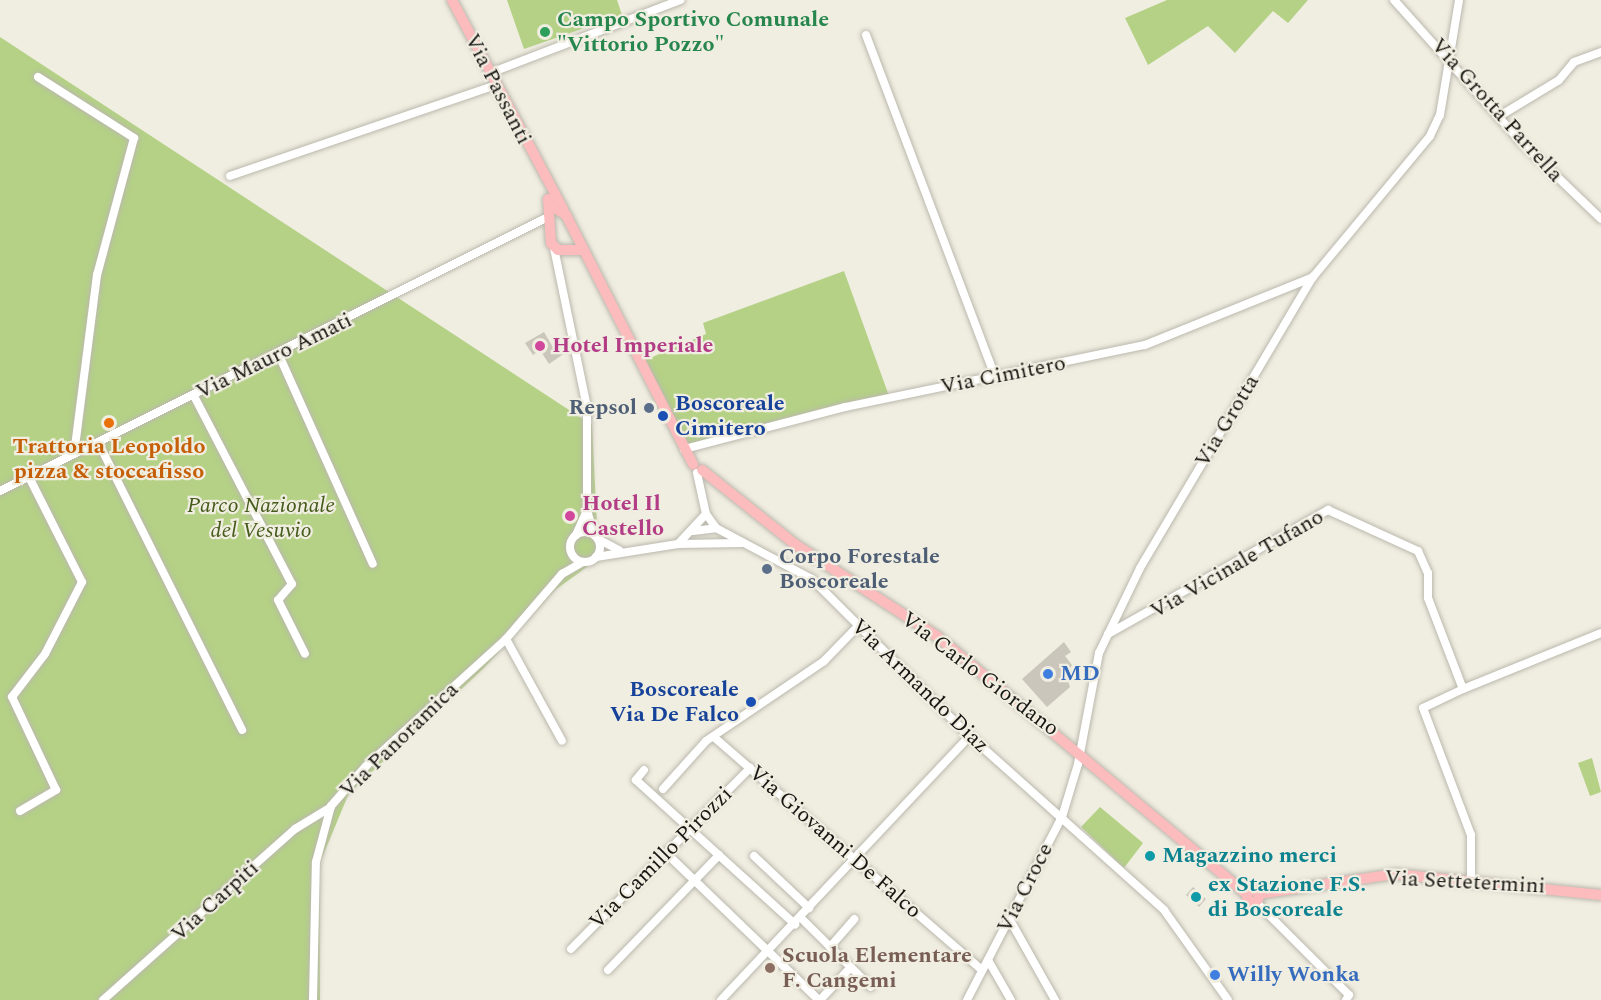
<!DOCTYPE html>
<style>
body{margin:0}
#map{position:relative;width:1601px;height:1000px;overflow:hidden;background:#f0ede1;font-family:Spectral,serif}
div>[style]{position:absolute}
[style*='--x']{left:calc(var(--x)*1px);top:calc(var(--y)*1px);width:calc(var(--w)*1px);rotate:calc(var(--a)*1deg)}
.green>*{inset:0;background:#b4d186}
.building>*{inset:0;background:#cac6bb}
.roads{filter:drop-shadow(0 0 2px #bbb8ad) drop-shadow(0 0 2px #bbb8ad)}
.minor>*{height:8px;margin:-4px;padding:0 4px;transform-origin:4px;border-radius:4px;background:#fff}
.minor>.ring{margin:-4px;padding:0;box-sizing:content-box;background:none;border:8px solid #fff;border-radius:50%}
.major>*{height:10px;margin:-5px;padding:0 5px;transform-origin:5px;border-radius:5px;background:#fcbbbc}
.major>.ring{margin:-5px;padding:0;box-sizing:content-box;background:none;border:10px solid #fcbbbc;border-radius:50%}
.dots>*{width:16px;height:16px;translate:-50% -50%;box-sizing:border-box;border:3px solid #f0ede1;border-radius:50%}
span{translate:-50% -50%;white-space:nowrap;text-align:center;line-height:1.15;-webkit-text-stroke:4.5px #f0ede1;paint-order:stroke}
.leisure-label{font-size:22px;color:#27864d;font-weight:700}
.left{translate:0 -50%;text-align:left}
.street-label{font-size:22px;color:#191713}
.hotel-label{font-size:22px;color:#b23c85;font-weight:700}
.transit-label{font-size:22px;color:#164399;font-weight:700}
.right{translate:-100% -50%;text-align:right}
.service-label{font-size:22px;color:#4e5e75;font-weight:700}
.food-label{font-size:22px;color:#c56008;font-weight:700}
.park-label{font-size:22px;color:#455b1b;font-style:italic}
.shop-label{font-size:22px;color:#366cbe;font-weight:700}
.culture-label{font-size:22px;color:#0d838f;font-weight:700}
.education-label{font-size:22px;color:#785e54;font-weight:700}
</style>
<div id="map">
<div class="green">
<i style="clip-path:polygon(507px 0,617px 0,622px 15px,524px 49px)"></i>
<i style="clip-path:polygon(1167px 0,1308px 0,1288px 23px,1273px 11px,1235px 53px,1208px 26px,1148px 65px,1125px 18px)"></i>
<i style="clip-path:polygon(0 37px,592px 425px,597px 527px,605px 554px,555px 590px,483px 669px,349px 793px,319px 865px,320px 1000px,0 1000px)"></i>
<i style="clip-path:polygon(844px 271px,889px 396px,687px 446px,643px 361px,706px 334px,703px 323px)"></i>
<i style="clip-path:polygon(1592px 758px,1601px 792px,1590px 796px,1578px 763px)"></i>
<i style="clip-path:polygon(1100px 807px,1143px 843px,1124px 868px,1081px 827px)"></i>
</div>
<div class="building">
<i style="clip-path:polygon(544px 332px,554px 349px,565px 353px,549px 364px,540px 350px,533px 355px,525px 343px)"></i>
<i style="clip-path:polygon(1064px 642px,1071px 652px,1065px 656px,1072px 665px,1066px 675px,1070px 687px,1047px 707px,1022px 679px)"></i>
<i style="clip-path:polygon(1193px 887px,1206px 899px,1199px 907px,1186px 895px)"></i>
</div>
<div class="roads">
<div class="minor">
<i style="--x:1394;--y:0;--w:189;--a:48.2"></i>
<i style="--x:1520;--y:141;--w:112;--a:43.9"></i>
<i style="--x:866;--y:35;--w:366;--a:69.3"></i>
<i style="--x:490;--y:73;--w:204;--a:-21"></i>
<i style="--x:38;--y:77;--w:114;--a:32.4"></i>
<i style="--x:134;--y:138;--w:142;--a:105.1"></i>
<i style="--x:97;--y:275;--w:180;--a:97.3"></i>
<i style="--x:1498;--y:117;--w:71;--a:-31.2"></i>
<i style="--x:1559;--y:80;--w:23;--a:-50"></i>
<i style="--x:1574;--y:62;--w:29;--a:-20"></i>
<i style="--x:230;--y:176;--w:281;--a:-18.9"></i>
<i style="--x:554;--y:248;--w:163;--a:78.3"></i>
<i style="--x:587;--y:408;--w:102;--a:90"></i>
<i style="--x:587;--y:510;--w:26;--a:74"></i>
<i style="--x:278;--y:353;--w:231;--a:65.8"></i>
<i style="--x:194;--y:396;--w:212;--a:62.5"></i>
<i style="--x:292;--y:584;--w:21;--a:131"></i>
<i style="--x:278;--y:600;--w:60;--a:63.4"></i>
<i style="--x:98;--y:442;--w:322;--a:63.4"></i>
<i style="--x:684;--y:449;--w:166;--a:-14.6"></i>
<i style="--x:845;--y:407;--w:306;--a:-11.7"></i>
<i style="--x:1145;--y:345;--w:181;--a:-22"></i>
<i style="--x:697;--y:473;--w:42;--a:77.6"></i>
<i style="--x:706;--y:514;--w:17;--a:54"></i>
<i style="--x:0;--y:491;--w:610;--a:-26.57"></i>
<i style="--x:693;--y:531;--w:23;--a:-7"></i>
<i style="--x:716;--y:528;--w:109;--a:28"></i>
<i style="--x:812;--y:579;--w:214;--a:45"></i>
<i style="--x:963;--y:730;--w:270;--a:41.8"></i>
<i style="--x:1164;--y:910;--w:110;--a:54.6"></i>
<i class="ring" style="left:570px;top:532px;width:22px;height:22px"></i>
<i style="--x:576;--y:535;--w:27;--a:-66"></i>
<i style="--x:598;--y:539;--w:24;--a:28"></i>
<i style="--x:678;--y:544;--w:41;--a:-47"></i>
<i style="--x:596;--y:557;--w:83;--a:-9"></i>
<i style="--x:678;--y:544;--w:63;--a:-0.9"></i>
<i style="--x:1108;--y:634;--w:253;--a:-29.4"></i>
<i style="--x:1328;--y:510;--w:99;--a:24.5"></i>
<i style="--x:1418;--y:551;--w:24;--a:66"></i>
<i style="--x:1428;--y:573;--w:25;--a:90"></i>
<i style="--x:1428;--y:598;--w:97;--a:69"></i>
<i style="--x:1463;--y:689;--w:44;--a:154.6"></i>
<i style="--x:1423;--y:708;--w:136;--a:69.3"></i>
<i style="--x:1471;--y:835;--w:45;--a:90"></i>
<i style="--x:506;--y:639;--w:116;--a:61.2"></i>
<i style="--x:1463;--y:689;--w:149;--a:-22.1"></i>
<i style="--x:715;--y:738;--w:354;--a:41"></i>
<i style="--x:644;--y:770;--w:13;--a:129"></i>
<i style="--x:636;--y:780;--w:215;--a:42.2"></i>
<i style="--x:663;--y:789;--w:64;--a:-48.1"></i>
<i style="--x:706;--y:741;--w:143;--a:-34.1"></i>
<i style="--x:824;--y:661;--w:49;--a:-45.8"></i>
<i style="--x:20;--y:811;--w:42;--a:-30.3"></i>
<i style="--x:56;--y:790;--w:103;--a:-115.3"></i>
<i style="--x:12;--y:697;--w:54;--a:-52.5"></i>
<i style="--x:45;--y:654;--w:81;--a:-62.8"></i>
<i style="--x:82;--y:582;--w:118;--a:-116.8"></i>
<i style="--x:666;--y:853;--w:212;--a:43.9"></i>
<i style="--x:754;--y:856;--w:76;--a:43.4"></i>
<i style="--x:1255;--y:901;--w:133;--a:45"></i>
<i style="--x:1349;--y:995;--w:6;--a:121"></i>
<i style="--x:801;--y:918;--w:98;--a:44.6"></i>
<i style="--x:1010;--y:920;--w:92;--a:60.6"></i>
<i style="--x:830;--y:947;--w:37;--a:-49"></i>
<i style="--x:571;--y:949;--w:255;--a:-45.3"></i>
<i style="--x:988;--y:960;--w:46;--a:60.1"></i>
<i style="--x:608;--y:970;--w:160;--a:-46"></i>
<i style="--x:103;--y:1000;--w:257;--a:-41.7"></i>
<i style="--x:295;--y:829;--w:42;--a:-31.4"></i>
<i style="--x:313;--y:1000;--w:138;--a:-88.8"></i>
<i style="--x:316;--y:862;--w:58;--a:-75"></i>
<i style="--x:331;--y:806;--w:53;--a:-48.8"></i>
<i style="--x:366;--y:766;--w:189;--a:-42.2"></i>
<i style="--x:506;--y:639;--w:86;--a:-49.3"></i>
<i style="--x:562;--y:574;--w:24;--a:-30"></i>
<i style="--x:721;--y:1000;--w:363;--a:-46.7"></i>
<i style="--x:820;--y:1000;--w:44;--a:-46.8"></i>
<i style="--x:967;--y:1000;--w:206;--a:-62.6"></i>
<i style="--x:1062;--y:817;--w:55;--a:-73.2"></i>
<i style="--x:1078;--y:764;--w:113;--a:-79.3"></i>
<i style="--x:1099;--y:653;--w:94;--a:-64.2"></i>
<i style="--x:1140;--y:568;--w:339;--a:-59.3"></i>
<i style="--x:1313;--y:277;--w:183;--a:-50.3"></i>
<i style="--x:1430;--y:136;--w:23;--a:-65"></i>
<i style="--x:1440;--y:115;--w:117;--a:-80.6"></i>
</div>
<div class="major">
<i style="--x:452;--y:0;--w:237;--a:62"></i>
<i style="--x:548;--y:199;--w:44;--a:86.1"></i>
<i style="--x:551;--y:243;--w:10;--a:45"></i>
<i style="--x:558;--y:250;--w:25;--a:0"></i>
<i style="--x:549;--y:205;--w:20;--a:30"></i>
<i style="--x:566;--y:215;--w:280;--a:63"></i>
<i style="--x:702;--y:470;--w:120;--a:38.6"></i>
<i style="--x:796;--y:545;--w:169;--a:32.9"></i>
<i style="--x:938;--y:637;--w:402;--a:39.8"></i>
<i class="ring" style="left:1247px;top:890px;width:2px;height:2px"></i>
<i style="--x:1258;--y:894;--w:138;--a:-8.3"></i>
<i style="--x:1395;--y:874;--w:207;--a:5.8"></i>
</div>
</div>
<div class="dots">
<i style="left:545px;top:32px;background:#2e9e5b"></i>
<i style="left:540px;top:346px;background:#d1479c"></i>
<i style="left:649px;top:408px;background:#5c6f8a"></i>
<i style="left:663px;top:416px;background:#1a4fb4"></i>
<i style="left:109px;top:423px;background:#e8710a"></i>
<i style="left:570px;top:516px;background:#d1479c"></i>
<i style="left:767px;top:569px;background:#5c6f8a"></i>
<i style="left:1048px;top:674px;background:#3f7fe0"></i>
<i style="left:751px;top:702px;background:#1a4fb4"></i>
<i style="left:1150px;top:856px;background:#0f9aa8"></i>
<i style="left:1196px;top:897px;background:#0f9aa8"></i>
<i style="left:770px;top:968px;background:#8d6e63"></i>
<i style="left:1215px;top:975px;background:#3f7fe0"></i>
</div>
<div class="leisure-label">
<span class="left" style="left:557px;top:32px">Campo Sportivo Comunale<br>"Vittorio Pozzo"</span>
</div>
<div class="street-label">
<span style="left:498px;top:89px;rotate:63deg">Via Passanti</span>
<span style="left:1497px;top:110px;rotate:48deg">Via Grotta Parrella</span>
<span style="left:274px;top:356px;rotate:-26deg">Via Mauro Amati</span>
<span style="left:1003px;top:375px;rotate:-11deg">Via Cimitero</span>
<span style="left:1227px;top:421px;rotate:-59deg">Via Grotta</span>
<span style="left:1237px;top:564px;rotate:-30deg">Via Vicinale Tufano</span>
<span style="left:980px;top:674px;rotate:37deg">Via Carlo Giordano</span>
<span style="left:920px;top:686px;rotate:44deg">Via Armando Diaz</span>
<span style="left:399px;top:740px;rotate:-44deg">Via Panoramica</span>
<span style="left:835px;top:842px;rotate:41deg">Via Giovanni De Falco</span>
<span style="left:661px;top:858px;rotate:-45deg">Via Camillo Pirozzi</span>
<span style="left:1465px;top:882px;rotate:3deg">Via Settetermini</span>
<span style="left:1025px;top:888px;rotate:-63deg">Via Croce</span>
<span style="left:215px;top:901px;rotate:-42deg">Via Carpiti</span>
</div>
<div class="hotel-label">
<span class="left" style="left:552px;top:346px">Hotel Imperiale</span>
<span class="left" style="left:582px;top:516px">Hotel Il<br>Castello</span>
</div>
<div class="transit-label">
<span class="left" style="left:675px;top:416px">Boscoreale<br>Cimitero</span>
<span class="right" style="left:739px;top:702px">Boscoreale<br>Via De Falco</span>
</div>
<div class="service-label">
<span class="right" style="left:637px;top:408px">Repsol</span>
<span class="left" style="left:779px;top:569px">Corpo Forestale<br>Boscoreale</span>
</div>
<div class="food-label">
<span style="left:109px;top:459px">Trattoria Leopoldo<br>pizza &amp; stoccafisso</span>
</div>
<div class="park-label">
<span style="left:261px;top:518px">Parco Nazionale<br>del Vesuvio</span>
</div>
<div class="shop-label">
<span class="left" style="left:1060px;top:674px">MD</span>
<span class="left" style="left:1227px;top:975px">Willy Wonka</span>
</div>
<div class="culture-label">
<span class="left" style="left:1162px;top:856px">Magazzino merci</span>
<span class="left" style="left:1208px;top:897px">ex Stazione F.S.<br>di Boscoreale</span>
</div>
<div class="education-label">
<span class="left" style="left:782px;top:968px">Scuola Elementare<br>F. Cangemi</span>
</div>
</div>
